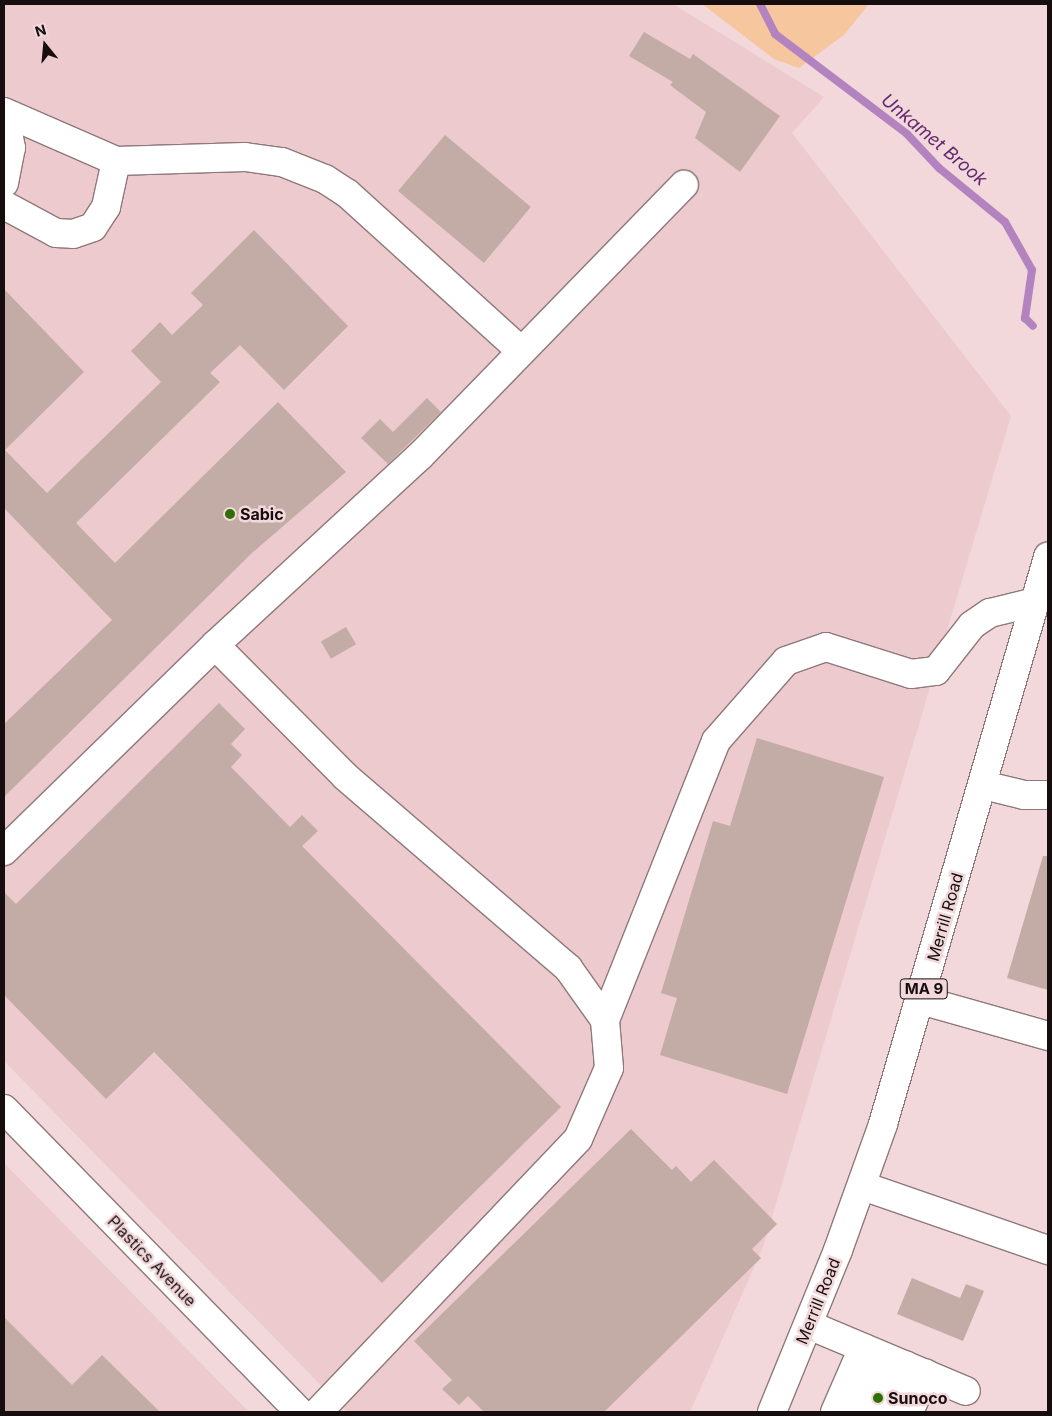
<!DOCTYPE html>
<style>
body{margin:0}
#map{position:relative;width:1052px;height:1416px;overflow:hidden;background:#f2d8da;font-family:Inter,sans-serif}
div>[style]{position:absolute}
.built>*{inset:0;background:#eccace}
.green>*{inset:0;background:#f6c69f}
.stream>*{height:8px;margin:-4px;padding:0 4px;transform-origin:4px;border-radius:4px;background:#b383c0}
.building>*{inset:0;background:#c3aca5;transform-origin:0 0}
.roads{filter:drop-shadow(1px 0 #8f787a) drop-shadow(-1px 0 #8f787a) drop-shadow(0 1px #8f787a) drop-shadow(0 -1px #8f787a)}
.minor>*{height:28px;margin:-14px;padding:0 14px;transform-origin:14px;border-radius:14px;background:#fff}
.highway>*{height:28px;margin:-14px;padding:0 14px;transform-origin:14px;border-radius:14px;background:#fff}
.dots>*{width:14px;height:14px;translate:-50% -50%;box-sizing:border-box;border:2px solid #f2d8da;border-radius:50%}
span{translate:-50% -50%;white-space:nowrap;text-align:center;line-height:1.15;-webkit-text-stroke:5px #f2d8da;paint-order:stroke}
.shield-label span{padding:1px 4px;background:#f2d8da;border:1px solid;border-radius:4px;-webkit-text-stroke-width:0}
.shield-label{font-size:15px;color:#150d0e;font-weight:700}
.poi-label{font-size:16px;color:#150d0e;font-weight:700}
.left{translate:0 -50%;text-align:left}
.street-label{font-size:16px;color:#150d0e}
.water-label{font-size:18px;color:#622871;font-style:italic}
.frame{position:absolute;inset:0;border:5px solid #150d0e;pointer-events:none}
.north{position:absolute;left:20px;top:20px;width:50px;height:50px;-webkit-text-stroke:4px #f2d8da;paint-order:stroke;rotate:343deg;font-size:14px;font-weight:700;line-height:20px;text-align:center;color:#150d0e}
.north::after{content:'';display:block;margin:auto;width:18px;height:22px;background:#150d0e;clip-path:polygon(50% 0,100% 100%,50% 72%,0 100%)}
</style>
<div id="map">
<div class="built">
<div style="clip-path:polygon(4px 4px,673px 4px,824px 97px,792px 133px,1011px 416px,763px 1247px,690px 1412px,347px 1412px,4px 1061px)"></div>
<div style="clip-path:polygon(4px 1163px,249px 1412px,4px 1412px)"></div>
</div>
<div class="green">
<div style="clip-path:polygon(702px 4px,869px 4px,844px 35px,799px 68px,774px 59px)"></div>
</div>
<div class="stream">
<div style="left:760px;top:4px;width:34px;rotate:63deg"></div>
<div style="left:775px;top:34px;width:166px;rotate:37.1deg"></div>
<div style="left:907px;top:134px;width:47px;rotate:46.7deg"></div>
<div style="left:939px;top:168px;width:85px;rotate:39.3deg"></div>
<div style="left:1005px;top:222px;width:55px;rotate:60.6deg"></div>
<div style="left:1032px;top:270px;width:49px;rotate:98.3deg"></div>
<div style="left:1025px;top:318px;width:11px;rotate:45deg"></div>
</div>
<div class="building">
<div style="clip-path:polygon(644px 32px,690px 59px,693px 54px,780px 116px,740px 172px,695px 138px,706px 112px,670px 85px,673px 82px,629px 56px)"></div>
<div style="left:445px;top:135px;width:112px;height:73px;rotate:40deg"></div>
<div style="clip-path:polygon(254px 230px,348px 326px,284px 390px,240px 345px,210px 373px,220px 382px,76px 523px,115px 563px,278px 402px,346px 472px,253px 552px,4px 797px,4px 724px,112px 620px,4px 508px,4px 289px,84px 372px,5px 450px,47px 493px,161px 382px,131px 351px,160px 322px,172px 335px,203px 305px,191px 293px)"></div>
<div style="clip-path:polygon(427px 398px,441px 412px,388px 464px,361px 438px,380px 419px,393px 432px)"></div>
<div style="left:346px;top:627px;width:20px;height:29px;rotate:60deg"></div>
<div style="clip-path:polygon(219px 703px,245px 729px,231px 744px,242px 755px,231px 767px,290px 827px,302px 815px,318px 831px,302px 846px,561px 1107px,382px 1283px,154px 1052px,106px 1099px,4px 995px,4px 892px,16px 904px)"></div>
<div style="clip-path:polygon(757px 738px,884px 777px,787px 1094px,660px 1055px,677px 998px,661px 993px,713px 821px,730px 826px)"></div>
<div style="clip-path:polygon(1043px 856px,1048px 856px,1048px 990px,1007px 978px)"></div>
<div style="clip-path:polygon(631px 1129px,672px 1170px,676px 1166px,691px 1182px,714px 1160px,777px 1224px,752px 1249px,761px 1258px,604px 1412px,484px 1412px,468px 1396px,459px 1405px,442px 1389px,452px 1380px,414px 1341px)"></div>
<div style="clip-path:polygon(912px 1278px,960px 1298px,966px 1284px,984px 1291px,963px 1341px,897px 1314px)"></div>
<div style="clip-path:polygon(4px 1317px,72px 1385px,102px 1355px,160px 1412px,4px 1412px)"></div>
</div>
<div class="roads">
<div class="minor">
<div style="left:4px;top:112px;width:122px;rotate:23.6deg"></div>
<div style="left:4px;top:183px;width:36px;rotate:-79deg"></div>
<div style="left:11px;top:148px;width:36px;rotate:-101deg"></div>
<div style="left:4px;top:205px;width:59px;rotate:28.3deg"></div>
<div style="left:56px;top:233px;width:17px;rotate:3deg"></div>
<div style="left:73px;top:234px;width:21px;rotate:-19deg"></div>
<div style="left:93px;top:227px;width:24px;rotate:-57deg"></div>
<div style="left:106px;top:207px;width:47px;rotate:-77.7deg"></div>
<div style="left:116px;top:161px;width:129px;rotate:-1.8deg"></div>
<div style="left:245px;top:157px;width:37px;rotate:8deg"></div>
<div style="left:282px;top:162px;width:46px;rotate:21.6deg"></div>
<div style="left:325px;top:179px;width:27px;rotate:33deg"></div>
<div style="left:348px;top:194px;width:234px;rotate:42.2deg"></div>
<div style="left:983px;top:785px;width:42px;rotate:13.7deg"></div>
<div style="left:1024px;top:795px;width:24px"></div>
<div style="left:4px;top:851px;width:295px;rotate:-44.3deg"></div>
<div style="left:921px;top:1000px;width:132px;rotate:15.8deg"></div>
<div style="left:605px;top:1020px;width:300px;rotate:-68.3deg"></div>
<div style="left:716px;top:741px;width:106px;rotate:-48.8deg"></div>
<div style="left:786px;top:661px;width:42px;rotate:-19.3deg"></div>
<div style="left:826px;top:647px;width:89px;rotate:17.6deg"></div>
<div style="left:911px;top:674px;width:25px;rotate:-7deg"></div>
<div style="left:936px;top:671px;width:58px;rotate:-52deg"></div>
<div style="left:972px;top:625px;width:22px;rotate:-34deg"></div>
<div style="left:990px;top:613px;width:46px;rotate:-13.7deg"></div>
<div style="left:4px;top:1109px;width:424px;rotate:45.7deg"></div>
<div style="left:863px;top:1186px;width:196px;rotate:19.1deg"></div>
<div style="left:809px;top:1325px;width:170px;rotate:22.8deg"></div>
<div style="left:318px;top:1412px;width:377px;rotate:-46.4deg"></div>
<div style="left:578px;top:1139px;width:77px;rotate:-66.4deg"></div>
<div style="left:609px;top:1068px;width:48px;rotate:-94.8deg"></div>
<div style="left:605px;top:1020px;width:64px;rotate:-125.4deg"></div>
<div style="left:568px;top:968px;width:293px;rotate:-139.3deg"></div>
<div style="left:346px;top:777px;width:186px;rotate:-134.8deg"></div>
<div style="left:215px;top:645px;width:280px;rotate:-42.7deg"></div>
<div style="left:421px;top:455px;width:377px;rotate:-45.8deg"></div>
<div style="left:835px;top:1412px;width:70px;rotate:-66.4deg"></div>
<div style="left:860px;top:1412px;width:60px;rotate:-65.6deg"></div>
<div style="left:885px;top:1412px;width:51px;rotate:-65.5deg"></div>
<div style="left:909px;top:1412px;width:42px;rotate:-65.9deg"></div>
</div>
<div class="highway">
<div style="left:772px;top:1412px;width:175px;rotate:-67.8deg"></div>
<div style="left:838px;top:1250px;width:134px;rotate:-70.3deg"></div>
<div style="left:883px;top:1124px;width:591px;rotate:-73.77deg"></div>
</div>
</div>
<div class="dots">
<div style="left:230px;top:514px;background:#2f6f06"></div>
<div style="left:878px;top:1398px;background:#2f6f06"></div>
</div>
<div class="shield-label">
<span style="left:924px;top:989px">MA 9</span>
</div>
<div class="poi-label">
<span class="left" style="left:240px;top:514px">Sabic</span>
<span class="left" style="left:888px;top:1398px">Sunoco</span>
</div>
<div class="street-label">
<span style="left:945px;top:917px;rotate:-74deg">Merrill Road</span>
<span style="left:152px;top:1261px;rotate:46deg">Plastics Avenue</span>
<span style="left:818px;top:1301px;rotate:-68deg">Merrill Road</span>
</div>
<div class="water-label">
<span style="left:934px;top:140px;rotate:40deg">Unkamet Brook</span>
</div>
<div class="frame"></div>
<div class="north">N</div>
</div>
